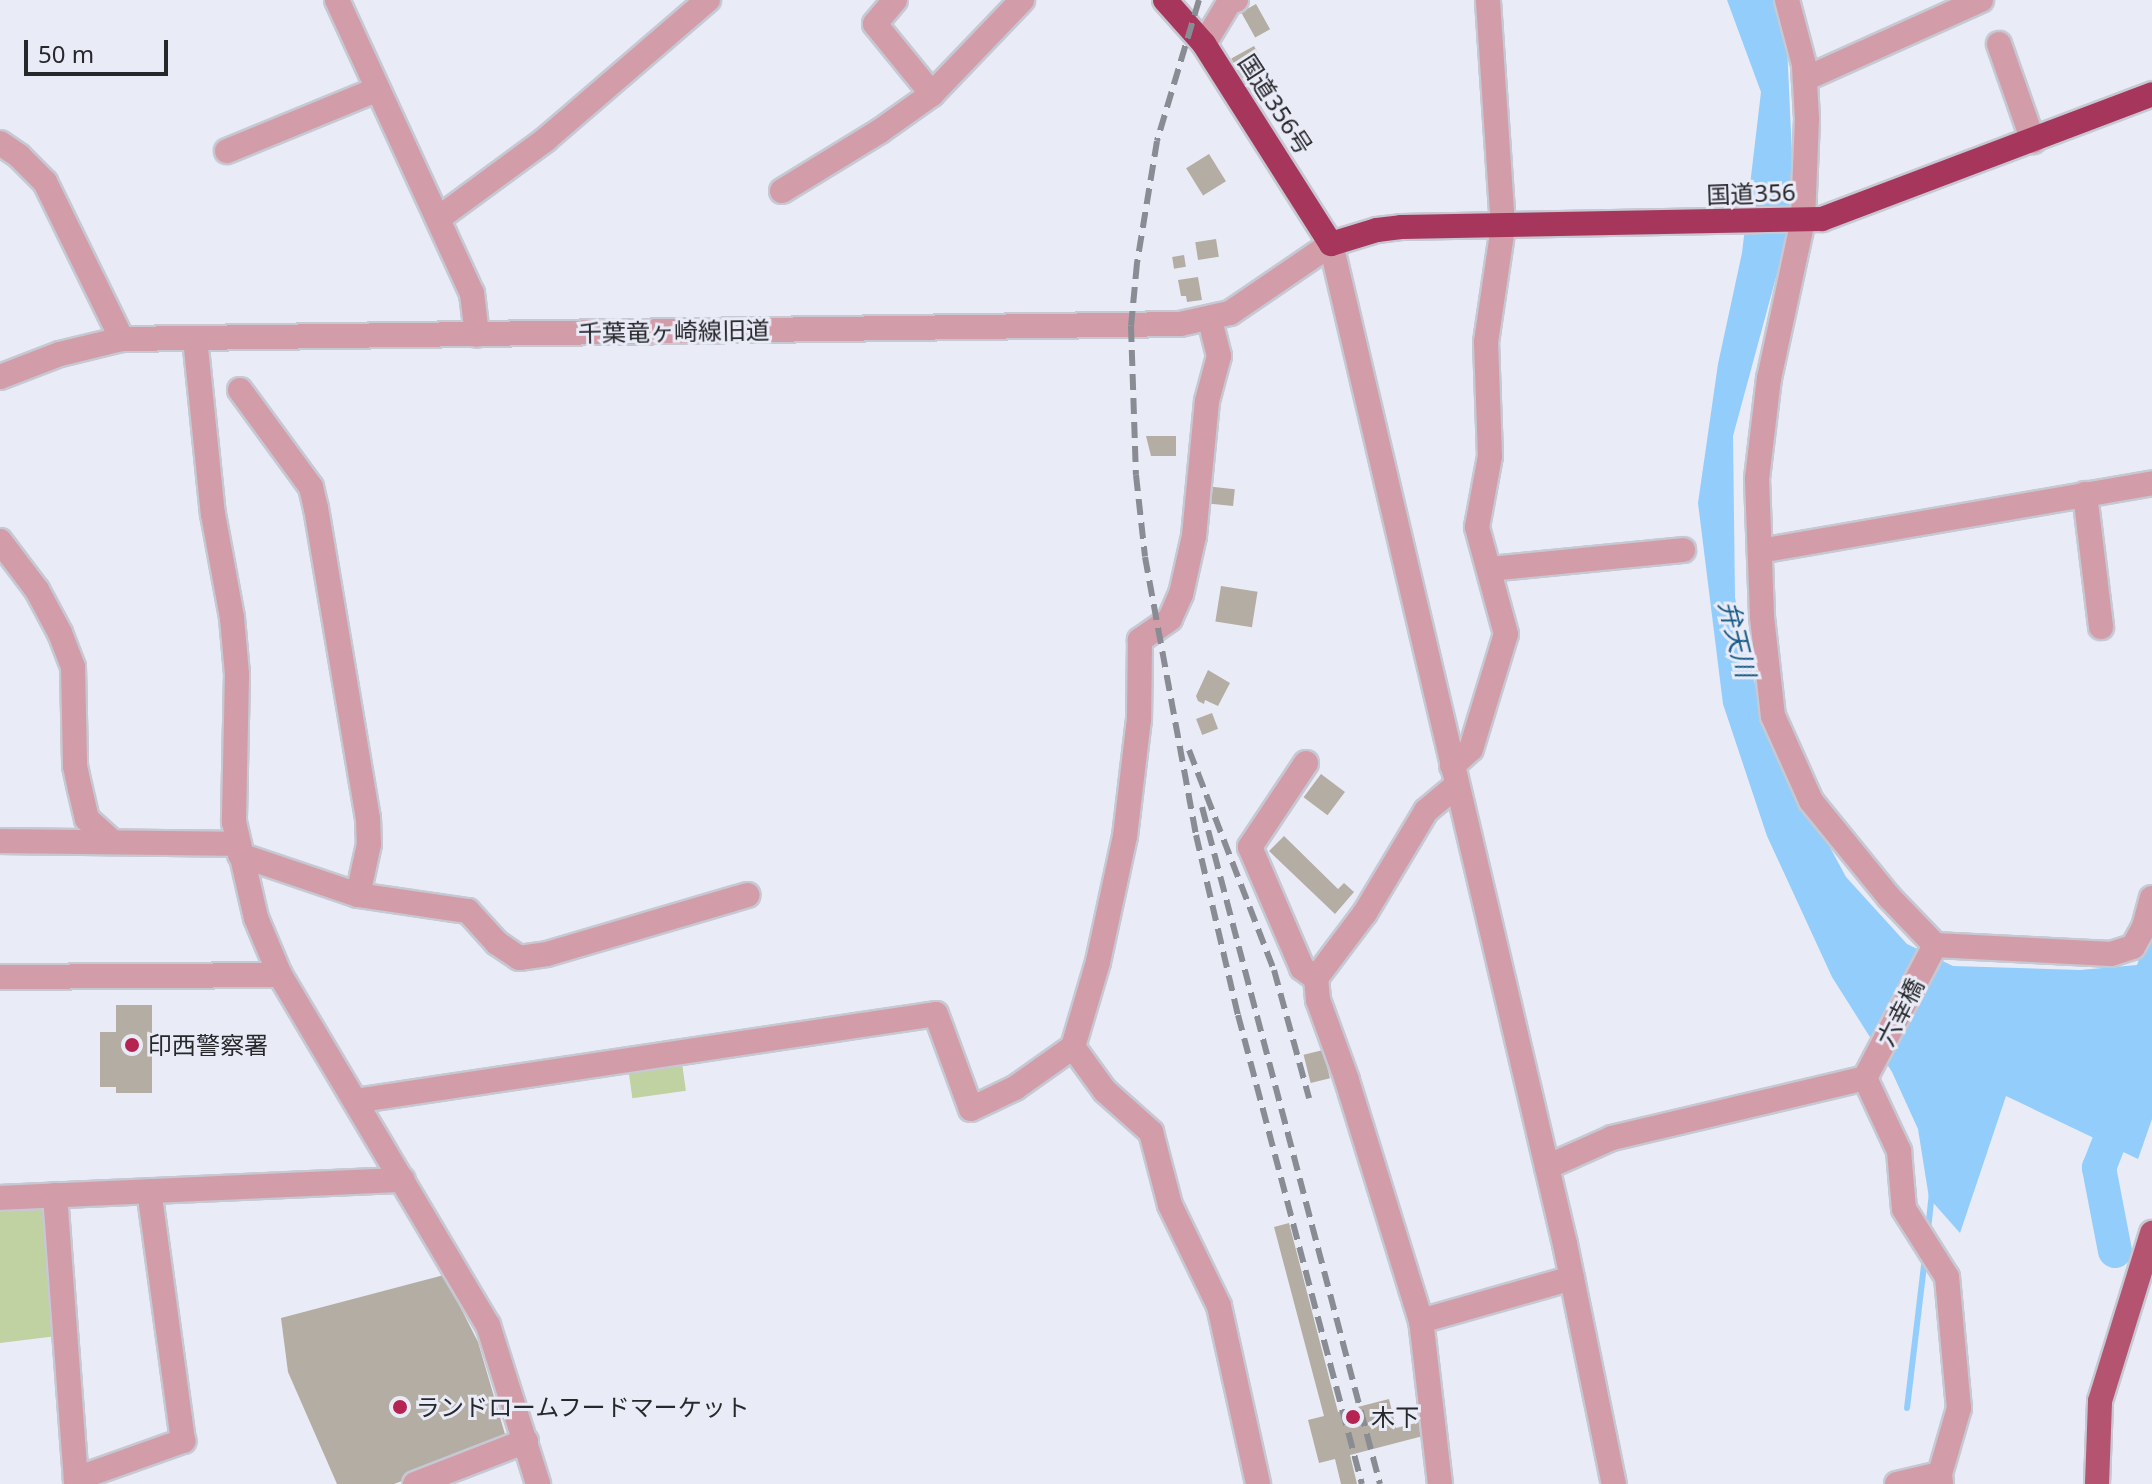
<!DOCTYPE html>
<meta charset="utf-8">
<style>
body{margin:0}
#map{position:relative;width:2152px;height:1484px;overflow:hidden;background:#e9ebf7;font-family:"Noto Sans","Noto Sans JP",sans-serif}
div>[style]{position:absolute}
.green>*{inset:0;background:#c0d1a2;transform-origin:0 0}
.water>*{inset:0;background:#92cdfc}
.stream>*{height:6px;margin:-3px;padding:0 3px;transform-origin:3px;border-radius:3px;background:#92cdfc}
.river>*{height:34px;margin:-17px;padding:0 17px;transform-origin:17px;border-radius:17px;background:#92cdfc}
.building>*{inset:0;background:#b4ada3;transform-origin:0 0}
.roads{filter:drop-shadow(2px 0 #c6c8d2) drop-shadow(-2px 0 #c6c8d2) drop-shadow(0 2px #c6c8d2) drop-shadow(0 -2px #c6c8d2)}
.minor>*{height:24px;margin:-12px;padding:0 12px;transform-origin:12px;border-radius:12px;background:#d29ca8}
.major>*{height:24px;margin:-12px;padding:0 12px;transform-origin:12px;border-radius:12px;background:#b45470}
.highway>*{height:24px;margin:-12px;padding:0 12px;transform-origin:12px;border-radius:12px;background:#a6365b}
.rail>*{height:6px;margin-top:-3px;transform-origin:0;background:repeating-linear-gradient(90deg,#8a8c94 0 16px,transparent 0 24px)}
.dots>*{width:22px;height:22px;translate:-50% -50%;box-sizing:border-box;border:4px solid #e9ebf7;border-radius:50%}
span{translate:-50% -50%;white-space:nowrap;text-align:center;line-height:1.15;-webkit-text-stroke:6px #e9ebf7;paint-order:stroke}
.street-label{font-size:24px;color:#27282c}
.poi-label{font-size:24px;color:#27282c}
.left{translate:0 -50%;text-align:left}
.water-label{font-size:26px;color:#195b87;font-style:italic}
.scale{position:absolute;left:24px;top:40px;width:144px;height:36px;box-sizing:border-box;border:4px solid #27282c;border-top:0;padding-left:10px;font-size:24px;line-height:28px;white-space:nowrap;color:#27282c;-webkit-text-stroke:6px #e9ebf7;paint-order:stroke}
</style>
<div id="map">
<div class="green">
<div style="left:681px;top:1056px;width:35px;height:54px;rotate:82deg"></div>
<div style="clip-path:polygon(48px 1201px,57px 1336px,0 1343px,0 1202px)"></div>
</div>
<div class="water">
<div style="clip-path:polygon(1727px 0,1773px 0,1787px 46px,1792px 154px,1788px 233px,1733px 436px,1735px 598px,1765px 727px,1846px 877px,1907px 944px,1953px 966px,2080px 970px,2137px 965px,2152px 925px,2152px 1119px,2138px 1159px,2006px 1096px,1960px 1233px,1929px 1198px,1918px 1129px,1892px 1072px,1832px 977px,1767px 836px,1723px 704px,1698px 503px,1718px 364px,1742px 253px,1761px 92px)"></div>
</div>
<div class="stream">
<div style="left:1928px;top:1230px;width:37px;rotate:-84deg"></div>
<div style="left:1907px;top:1408px;width:152px;rotate:-83.2deg"></div>
</div>
<div class="river">
<div style="left:2115px;top:1251px;width:85px;rotate:-100.9deg"></div>
<div style="left:2099px;top:1168px;width:146px;rotate:-68.7deg"></div>
</div>
<div class="building">
<div style="left:1256px;top:4px;width:29px;height:17px;rotate:61deg"></div>
<div style="left:1254px;top:46px;width:23px;height:26px;rotate:61deg"></div>
<div style="left:1209px;top:154px;width:32px;height:27px;rotate:58deg"></div>
<div style="left:1216px;top:239px;width:18px;height:21px;rotate:81deg"></div>
<div style="left:1184px;top:255px;width:12px;height:12px;rotate:81deg"></div>
<div style="clip-path:polygon(1198px 277px,1202px 300px,1187px 302px,1186px 296px,1181px 296px,1178px 280px)"></div>
<div style="clip-path:polygon(1146px 436px,1176px 436px,1176px 456px,1151px 456px)"></div>
<div style="left:1205px;top:486px;width:30px;height:17px;rotate:6deg"></div>
<div style="left:1221px;top:586px;width:37px;height:36px;rotate:9deg"></div>
<div style="clip-path:polygon(1208px 670px,1230px 683px,1218px 706px,1205px 700px,1204px 704px,1198px 701px,1196px 696px)"></div>
<div style="left:1212px;top:713px;width:17px;height:17px;rotate:69deg"></div>
<div style="left:1321px;top:774px;width:30px;height:29px;rotate:37deg"></div>
<div style="clip-path:polygon(1284px 836px,1338px 889px,1344px 883px,1354px 892px,1335px 914px,1269px 851px)"></div>
<div style="clip-path:polygon(116px 1005px,152px 1005px,152px 1093px,116px 1093px,116px 1087px,100px 1087px,100px 1032px,116px 1032px)"></div>
<div style="left:1323px;top:1050px;width:29px;height:20px;rotate:76deg"></div>
<div style="clip-path:polygon(1289px 1223px,1338px 1412px,1389px 1399px,1396px 1428px,1420px 1422px,1423px 1436px,1350px 1455px,1357px 1484px,1341px 1484px,1335px 1459px,1319px 1463px,1308px 1420px,1324px 1416px,1274px 1227px)"></div>
<div style="clip-path:polygon(444px 1275px,478px 1342px,507px 1441px,394px 1484px,337px 1484px,288px 1372px,281px 1318px)"></div>
</div>
<div class="roads">
<div class="minor">
<div style="left:337px;top:0;width:323px;rotate:65.3deg"></div>
<div style="left:472px;top:293px;width:42px;rotate:83.2deg"></div>
<div style="left:895px;top:0;width:31px;rotate:130deg"></div>
<div style="left:875px;top:24px;width:90px;rotate:50.8deg"></div>
<div style="left:1787px;top:0;width:67px;rotate:75.3deg"></div>
<div style="left:1804px;top:65px;width:54px;rotate:86.8deg"></div>
<div style="left:1807px;top:119px;width:101px;rotate:92.3deg"></div>
<div style="left:1803px;top:220px;width:162px;rotate:102.1deg"></div>
<div style="left:1769px;top:378px;width:102px;rotate:96.8deg"></div>
<div style="left:1757px;top:479px;width:138px;rotate:87.9deg"></div>
<div style="left:1762px;top:617px;width:100px;rotate:83.7deg"></div>
<div style="left:1773px;top:716px;width:93px;rotate:65.9deg"></div>
<div style="left:1811px;top:801px;width:124px;rotate:50.9deg"></div>
<div style="left:1889px;top:897px;width:66px;rotate:46.2deg"></div>
<div style="left:1935px;top:945px;width:176px;rotate:2.9deg"></div>
<div style="left:2111px;top:954px;width:23px;rotate:-18deg"></div>
<div style="left:2133px;top:947px;width:23px;rotate:-61deg"></div>
<div style="left:2144px;top:927px;width:30px;rotate:-75deg"></div>
<div style="left:1204px;top:44px;width:50px;rotate:-58.8deg"></div>
<div style="left:1230px;top:1px;width:6px;rotate:-9deg"></div>
<div style="left:1999px;top:44px;width:103px;rotate:70.7deg"></div>
<div style="left:1805px;top:79px;width:193px;rotate:-24.2deg"></div>
<div style="left:0;top:143px;width:23px;rotate:34deg"></div>
<div style="left:19px;top:156px;width:37px;rotate:45deg"></div>
<div style="left:45px;top:182px;width:175px;rotate:63.9deg"></div>
<div style="left:227px;top:151px;width:161px;rotate:-22.3deg"></div>
<div style="left:782px;top:191px;width:115px;rotate:-31.5deg"></div>
<div style="left:880px;top:131px;width:64px;rotate:-35.4deg"></div>
<div style="left:932px;top:94px;width:130px;rotate:-46.2deg"></div>
<div style="left:439px;top:218px;width:132px;rotate:-36.3deg"></div>
<div style="left:545px;top:140px;width:215px;rotate:-40.7deg"></div>
<div style="left:1210px;top:320px;width:37px;rotate:76deg"></div>
<div style="left:1219px;top:356px;width:47px;rotate:104.9deg"></div>
<div style="left:1207px;top:401px;width:136px;rotate:95.5deg"></div>
<div style="left:1194px;top:536px;width:59px;rotate:102.6deg"></div>
<div style="left:1181px;top:594px;width:27px;rotate:114deg"></div>
<div style="left:1170px;top:619px;width:37px;rotate:145deg"></div>
<div style="left:1140px;top:640px;width:79px;rotate:90.7deg"></div>
<div style="left:1139px;top:719px;width:118px;rotate:96.8deg"></div>
<div style="left:1125px;top:836px;width:129px;rotate:102.1deg"></div>
<div style="left:1098px;top:962px;width:89px;rotate:106.4deg"></div>
<div style="left:1073px;top:1047px;width:54px;rotate:54deg"></div>
<div style="left:1105px;top:1091px;width:62px;rotate:41.7deg"></div>
<div style="left:1151px;top:1132px;width:75px;rotate:75.4deg"></div>
<div style="left:1170px;top:1205px;width:112px;rotate:64.1deg"></div>
<div style="left:1219px;top:1306px;width:182px;rotate:77.6deg"></div>
<div style="left:195px;top:338px;width:177px;rotate:84.2deg"></div>
<div style="left:213px;top:514px;width:106px;rotate:79.6deg"></div>
<div style="left:232px;top:618px;width:56px;rotate:84.9deg"></div>
<div style="left:237px;top:674px;width:148px;rotate:91.2deg"></div>
<div style="left:234px;top:822px;width:98px;rotate:77.1deg"></div>
<div style="left:256px;top:918px;width:62px;rotate:67.2deg"></div>
<div style="left:280px;top:975px;width:407px;rotate:59.3deg"></div>
<div style="left:488px;top:1325px;width:167px;rotate:72.5deg"></div>
<div style="left:0;top:377px;width:64px;rotate:-21deg"></div>
<div style="left:60px;top:354px;width:64px;rotate:-13.6deg"></div>
<div style="left:122px;top:339px;width:1058px;rotate:-0.81deg"></div>
<div style="left:1180px;top:324px;width:51px;rotate:-12.4deg"></div>
<div style="left:1230px;top:313px;width:122px;rotate:-34.3deg"></div>
<div style="left:1331px;top:244px;width:1027px;rotate:76.83deg"></div>
<div style="left:1565px;top:1244px;width:245px;rotate:78.5deg"></div>
<div style="left:240px;top:390px;width:120px;rotate:53.8deg"></div>
<div style="left:311px;top:487px;width:22px;rotate:77deg"></div>
<div style="left:316px;top:508px;width:314px;rotate:80.5deg"></div>
<div style="left:368px;top:818px;width:26px;rotate:88deg"></div>
<div style="left:369px;top:844px;width:52px;rotate:102.2deg"></div>
<div style="left:2085px;top:494px;width:134px;rotate:83.1deg"></div>
<div style="left:0;top:541px;width:61px;rotate:52.9deg"></div>
<div style="left:37px;top:590px;width:49px;rotate:61.9deg"></div>
<div style="left:60px;top:633px;width:36px;rotate:69deg"></div>
<div style="left:73px;top:667px;width:99px;rotate:88.8deg"></div>
<div style="left:75px;top:766px;width:24px;rotate:78deg"></div>
<div style="left:80px;top:789px;width:31px;rotate:77deg"></div>
<div style="left:87px;top:819px;width:31px;rotate:42deg"></div>
<div style="left:1760px;top:551px;width:398px;rotate:-9.8deg"></div>
<div style="left:1490px;top:569px;width:194px;rotate:-5.6deg"></div>
<div style="left:1306px;top:763px;width:101px;rotate:123.7deg"></div>
<div style="left:1250px;top:847px;width:132px;rotate:66.7deg"></div>
<div style="left:1302px;top:968px;width:17px;rotate:36deg"></div>
<div style="left:1452px;top:766px;width:25px;rotate:-42deg"></div>
<div style="left:1471px;top:749px;width:120px;rotate:-73.1deg"></div>
<div style="left:1506px;top:634px;width:111px;rotate:-105.2deg"></div>
<div style="left:1477px;top:527px;width:72px;rotate:-79.6deg"></div>
<div style="left:1490px;top:456px;width:114px;rotate:-92deg"></div>
<div style="left:1486px;top:342px;width:116px;rotate:-81.6deg"></div>
<div style="left:1503px;top:227px;width:227px;rotate:-93.8deg"></div>
<div style="left:0;top:841px;width:238px;rotate:0.7deg"></div>
<div style="left:240px;top:855px;width:125px;rotate:18.7deg"></div>
<div style="left:358px;top:895px;width:111px;rotate:8.3deg"></div>
<div style="left:468px;top:911px;width:43px;rotate:47.8deg"></div>
<div style="left:497px;top:943px;width:27px;rotate:34deg"></div>
<div style="left:519px;top:958px;width:28px;rotate:-8deg"></div>
<div style="left:547px;top:954px;width:209px;rotate:-16.4deg"></div>
<div style="left:0;top:977px;width:280px;rotate:-0.4deg"></div>
<div style="left:1865px;top:1078px;width:81px;rotate:65deg"></div>
<div style="left:1899px;top:1151px;width:58px;rotate:85.1deg"></div>
<div style="left:1904px;top:1209px;width:80px;rotate:57.7deg"></div>
<div style="left:1947px;top:1277px;width:132px;rotate:84.8deg"></div>
<div style="left:1959px;top:1408px;width:69px;rotate:106.1deg"></div>
<div style="left:1940px;top:1474px;width:10px;rotate:84deg"></div>
<div style="left:1865px;top:1078px;width:150px;rotate:-62.2deg"></div>
<div style="left:355px;top:1101px;width:587px;rotate:-8.52deg"></div>
<div style="left:936px;top:1014px;width:101px;rotate:69.8deg"></div>
<div style="left:971px;top:1109px;width:49px;rotate:-25.5deg"></div>
<div style="left:1015px;top:1088px;width:71px;rotate:-35.3deg"></div>
<div style="left:1547px;top:1167px;width:71px;rotate:-24deg"></div>
<div style="left:1612px;top:1138px;width:260px;rotate:-13.3deg"></div>
<div style="left:55px;top:1195px;width:290px;rotate:85.8deg"></div>
<div style="left:0;top:1198px;width:403px;rotate:-2.6deg"></div>
<div style="left:1421px;top:1321px;width:157px;rotate:-15.9deg"></div>
<div style="left:76px;top:1479px;width:114px;rotate:-19.6deg"></div>
<div style="left:183px;top:1441px;width:252px;rotate:-97.7deg"></div>
<div style="left:415px;top:1484px;width:119px;rotate:-21.2deg"></div>
<div style="left:1440px;top:1484px;width:164px;rotate:-96.6deg"></div>
<div style="left:1421px;top:1321px;width:252px;rotate:-107.1deg"></div>
<div style="left:1347px;top:1080px;width:85px;rotate:-109.9deg"></div>
<div style="left:1318px;top:1000px;width:22px;rotate:-95deg"></div>
<div style="left:1316px;top:978px;width:81px;rotate:-53deg"></div>
<div style="left:1365px;top:913px;width:119px;rotate:-59.1deg"></div>
<div style="left:1426px;top:811px;width:39px;rotate:-40deg"></div>
<div style="left:1897px;top:1484px;width:44px;rotate:-13.1deg"></div>
</div>
<div class="major">
<div style="left:2097px;top:1484px;width:83px;rotate:-87.9deg"></div>
<div style="left:2100px;top:1401px;width:176px;rotate:-72.8deg"></div>
</div>
<div class="highway">
<div style="left:1165px;top:0;width:59px;rotate:48.4deg"></div>
<div style="left:1204px;top:44px;width:237px;rotate:57.6deg"></div>
<div style="left:1331px;top:244px;width:48px;rotate:-16.9deg"></div>
<div style="left:1377px;top:230px;width:24px;rotate:-7deg"></div>
<div style="left:1401px;top:227px;width:421px;rotate:-1.1deg"></div>
<div style="left:1822px;top:219px;width:353px;rotate:-20.7deg"></div>
</div>
</div>
<div class="rail">
<div style="left:1199px;top:0;width:147px;rotate:106.6deg"></div>
<div style="left:1157px;top:141px;width:124px;rotate:99.3deg"></div>
<div style="left:1137px;top:263px;width:63px;rotate:95.4deg"></div>
<div style="left:1131px;top:326px;width:149px;rotate:88.1deg"></div>
<div style="left:1136px;top:475px;width:82px;rotate:83.7deg"></div>
<div style="left:1145px;top:557px;width:283px;rotate:79.6deg"></div>
<div style="left:1196px;top:835px;width:185px;rotate:76.9deg"></div>
<div style="left:1238px;top:1015px;width:485px;rotate:75.2deg"></div>
<div style="left:1189px;top:750px;width:236px;rotate:68.9deg"></div>
<div style="left:1274px;top:970px;width:133px;rotate:74.7deg"></div>
<div style="left:1202px;top:807px;width:700px;rotate:75.27deg"></div>
</div>
<div class="dots">
<div style="left:132px;top:1045px;background:#b52451"></div>
<div style="left:400px;top:1407px;background:#b52451"></div>
<div style="left:1353px;top:1417px;background:#b52451"></div>
</div>
<div class="street-label">
<span style="left:1276px;top:104px;rotate:57deg">国道356号</span>
<span style="left:1751px;top:193px;rotate:-2deg">国道356</span>
<span style="left:674px;top:331px;rotate:-1deg">千葉竜ヶ崎線旧道</span>
<span style="left:1900px;top:1012px;rotate:-63deg">六幸橋</span>
</div>
<div class="poi-label">
<span class="left" style="left:148px;top:1045px">印西警察署</span>
<span class="left" style="left:416px;top:1407px">ランドロームフードマーケット</span>
<span class="left" style="left:1371px;top:1417px">木下</span>
</div>
<div class="water-label">
<span style="left:1737px;top:639px;rotate:76deg">弁天川</span>
</div>
<div class="scale">50 m</div>
</div>
